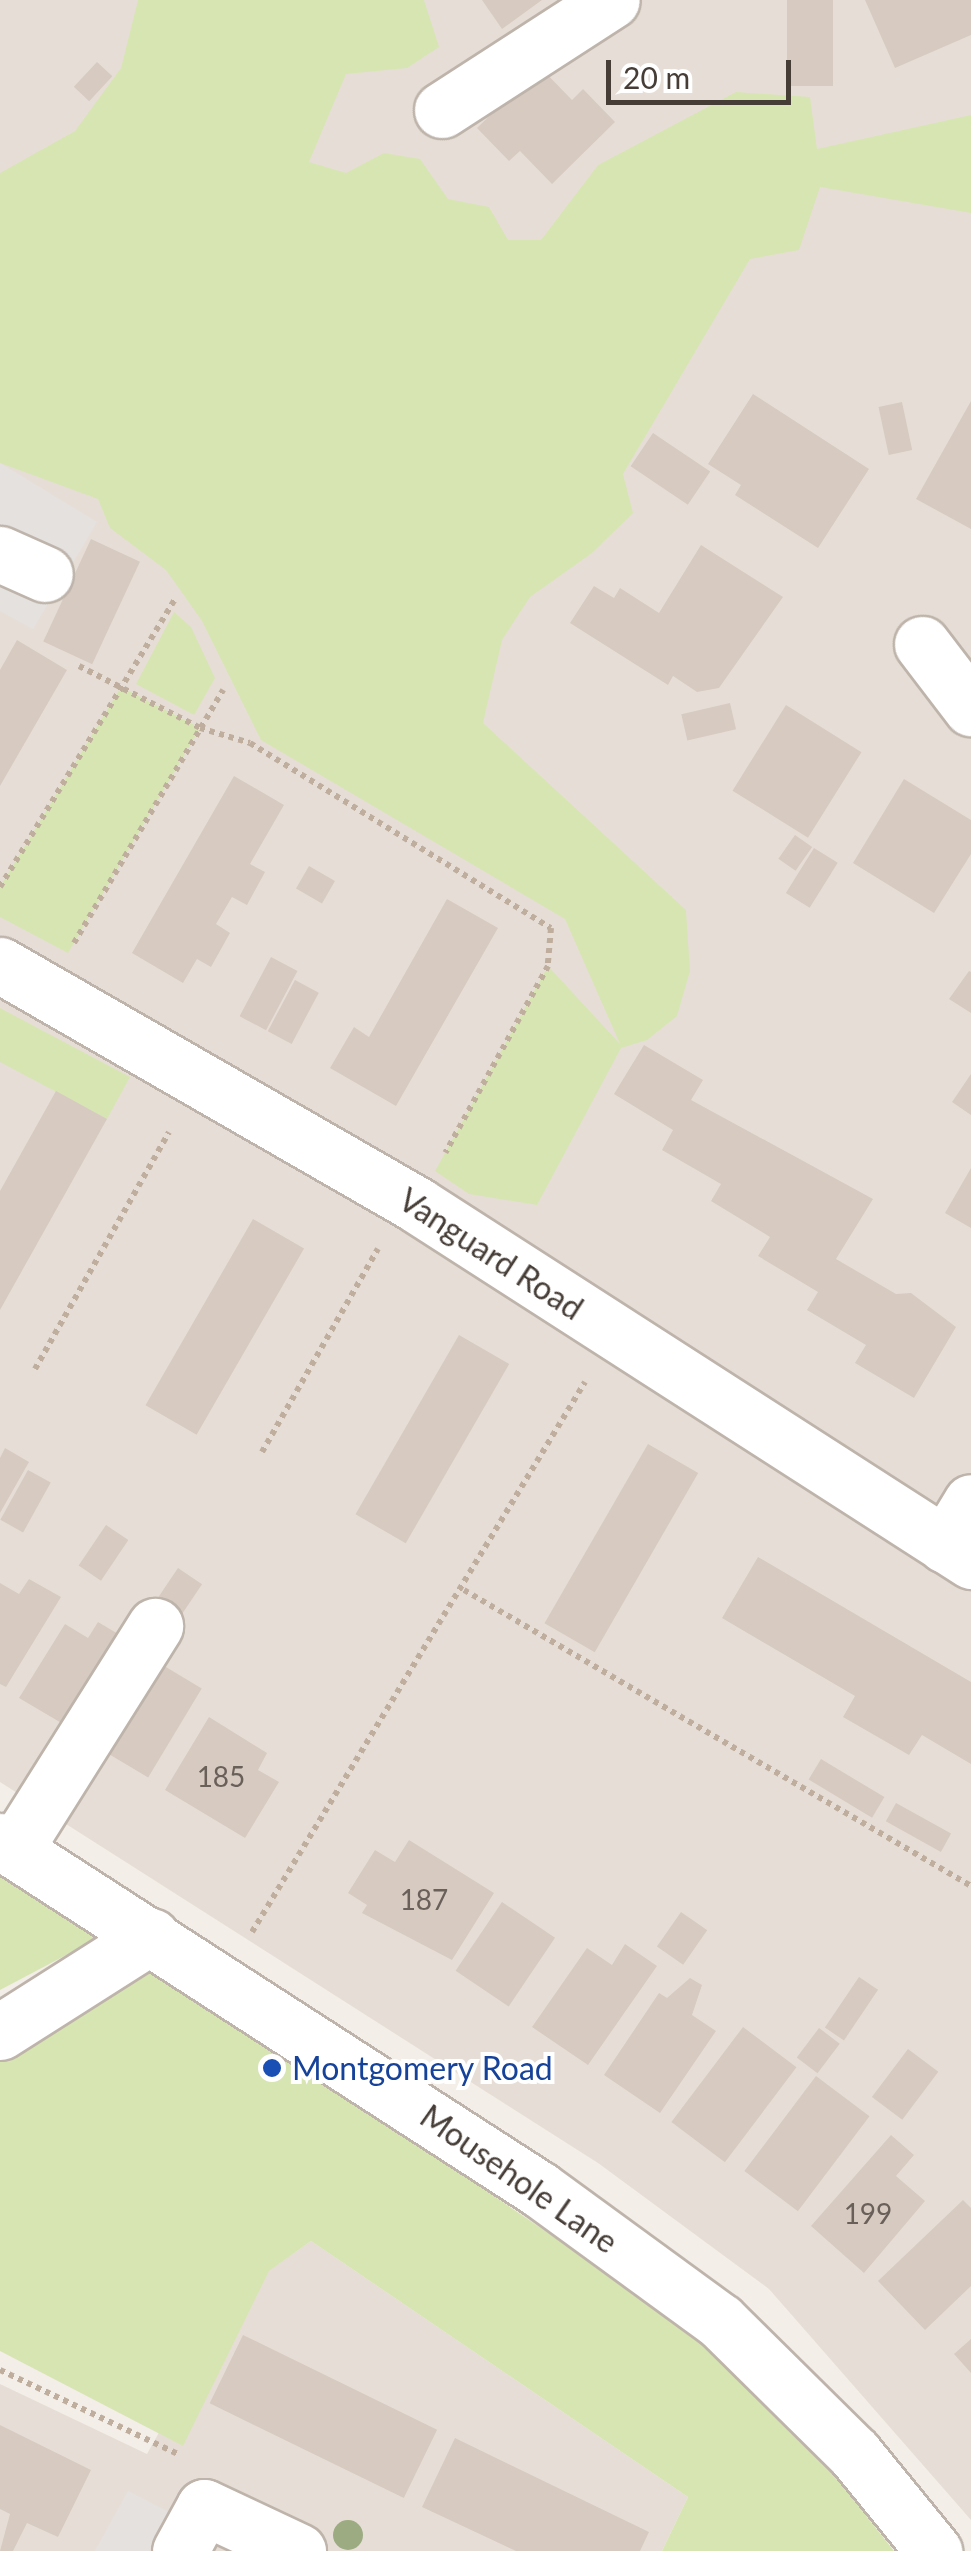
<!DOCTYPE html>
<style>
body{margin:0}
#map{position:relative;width:971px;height:2551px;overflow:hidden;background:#f3eee8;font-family:Lato,sans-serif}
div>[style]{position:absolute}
.residential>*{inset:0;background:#e6ded6}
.green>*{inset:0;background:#d7e5b3}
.parking>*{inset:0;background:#e4e1df}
.building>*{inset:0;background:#d7cac1;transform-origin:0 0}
.path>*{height:6px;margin-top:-3px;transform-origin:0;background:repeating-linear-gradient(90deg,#bfad9d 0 5px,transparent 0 10px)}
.roads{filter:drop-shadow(2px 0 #beb4ab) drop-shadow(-2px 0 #beb4ab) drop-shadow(0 2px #beb4ab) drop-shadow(0 -2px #beb4ab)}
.minor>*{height:55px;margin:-27.5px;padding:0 27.5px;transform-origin:27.5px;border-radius:27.5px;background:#fff}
.trees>*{width:30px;height:30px;margin:-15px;border-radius:50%;background:#9cab81}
.dots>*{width:28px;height:28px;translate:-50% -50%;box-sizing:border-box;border:5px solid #fff;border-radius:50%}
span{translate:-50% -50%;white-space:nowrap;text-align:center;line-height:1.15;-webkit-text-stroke:8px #fff;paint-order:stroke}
.number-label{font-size:28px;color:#6a605a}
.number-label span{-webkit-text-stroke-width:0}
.street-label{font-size:32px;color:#463d37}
.transit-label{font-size:32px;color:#164399}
.left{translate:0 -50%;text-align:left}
.scale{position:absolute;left:606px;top:60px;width:185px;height:45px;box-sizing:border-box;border:5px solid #463d37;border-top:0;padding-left:12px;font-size:30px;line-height:35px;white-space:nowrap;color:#463d37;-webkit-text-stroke:8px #fff;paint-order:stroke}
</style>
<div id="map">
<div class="residential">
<div style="clip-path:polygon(0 0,971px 0,971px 2520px,769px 2289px,598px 2163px,0 1782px)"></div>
<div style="clip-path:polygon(311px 2241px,688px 2497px,662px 2551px,0 2551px,0 2384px,147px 2454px,237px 2293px)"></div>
</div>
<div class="green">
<div style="clip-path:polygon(138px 0,424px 0,439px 47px,407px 68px,346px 74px,309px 162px,346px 173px,384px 153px,420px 159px,448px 199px,489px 207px,508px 240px,541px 240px,598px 165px,736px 92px,810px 97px,817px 149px,971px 115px,971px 213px,820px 187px,799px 250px,750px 259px,623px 474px,633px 513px,592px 553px,530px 597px,502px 640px,483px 723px,686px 910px,690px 971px,677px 1016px,647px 1040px,621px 1048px,537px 1205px,469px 1194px,435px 1171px,548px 966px,620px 1044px,565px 919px,261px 740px,202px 621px,166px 570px,110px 528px,98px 499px,0 463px,0 173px,75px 131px,121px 68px)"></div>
<div style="clip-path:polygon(174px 612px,191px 627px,215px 678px,194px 715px,136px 684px)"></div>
<div style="clip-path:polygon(121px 687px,200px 728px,68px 953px,0 917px,0 887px)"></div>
<div style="clip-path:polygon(0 1008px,130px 1077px,107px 1119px,0 1062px)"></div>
<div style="clip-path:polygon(0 1876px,106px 1934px,0 1990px)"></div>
<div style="clip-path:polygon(151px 1963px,701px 2337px,834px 2475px,894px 2551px,662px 2551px,688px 2497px,311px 2241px,269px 2271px,183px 2446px,0 2351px,0 2055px)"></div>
</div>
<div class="parking">
<div style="clip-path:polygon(0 463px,97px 522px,33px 629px,0 611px)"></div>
<div style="clip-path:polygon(128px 2491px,171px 2513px,149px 2551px,95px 2551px)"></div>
</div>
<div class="building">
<div style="clip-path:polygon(482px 0,542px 0,502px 29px)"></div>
<div style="left:787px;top:0;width:46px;height:86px"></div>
<div style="clip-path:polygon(865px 0,971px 0,971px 35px,895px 68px)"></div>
<div style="left:97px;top:62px;width:21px;height:34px;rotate:43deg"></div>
<div style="clip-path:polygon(540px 67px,572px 100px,583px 89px,615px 122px,552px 184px,520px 151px,509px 161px,477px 128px)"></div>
<div style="clip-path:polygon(753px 394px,869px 469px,818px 548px,735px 495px,741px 485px,708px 464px)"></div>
<div style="clip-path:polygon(971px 401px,971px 529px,916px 499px)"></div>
<div style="left:902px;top:402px;width:49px;height:24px;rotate:78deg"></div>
<div style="left:653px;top:433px;width:69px;height:40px;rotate:34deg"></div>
<div style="left:91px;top:539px;width:54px;height:113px;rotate:25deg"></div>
<div style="clip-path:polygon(701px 545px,783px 597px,719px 688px,697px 692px,673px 676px,668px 685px,570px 623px,594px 586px,614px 598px,620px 588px,659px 613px)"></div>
<div style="clip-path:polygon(17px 640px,67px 670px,0 786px,0 670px)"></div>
<div style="left:730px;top:703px;width:27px;height:50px;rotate:77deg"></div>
<div style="left:786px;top:705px;width:89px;height:101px;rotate:32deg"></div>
<div style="clip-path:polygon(234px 776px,284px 805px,250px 864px,265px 872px,247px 905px,232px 897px,216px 924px,230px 933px,211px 967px,197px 959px,183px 983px,132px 953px)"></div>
<div style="clip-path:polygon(904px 779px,971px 820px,971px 854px,934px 913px,853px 863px)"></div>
<div style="left:795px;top:835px;width:21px;height:29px;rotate:35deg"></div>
<div style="left:814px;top:848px;width:28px;height:53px;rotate:32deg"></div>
<div style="left:309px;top:866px;width:30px;height:26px;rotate:30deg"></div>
<div style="clip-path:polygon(447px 899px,498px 928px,396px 1106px,330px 1068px,354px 1027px,369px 1037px)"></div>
<div style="left:271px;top:957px;width:30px;height:67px;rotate:28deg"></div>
<div style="clip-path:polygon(969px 971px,971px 972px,971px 1013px,949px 999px)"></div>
<div style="left:295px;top:980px;width:27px;height:58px;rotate:28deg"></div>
<div style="clip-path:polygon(644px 1045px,703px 1080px,691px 1100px,873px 1199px,836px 1259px,896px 1294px,911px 1293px,956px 1327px,914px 1398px,855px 1363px,866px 1345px,807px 1310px,818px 1292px,758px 1256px,770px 1237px,711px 1201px,721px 1184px,662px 1150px,673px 1130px,614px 1094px)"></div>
<div style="clip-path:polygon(971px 1074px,971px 1115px,952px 1102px)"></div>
<div style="clip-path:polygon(56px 1091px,107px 1119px,0 1310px,0 1191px)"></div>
<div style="clip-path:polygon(971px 1168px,971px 1228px,945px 1213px)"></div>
<div style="left:253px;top:1219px;width:59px;height:215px;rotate:30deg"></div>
<div style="left:459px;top:1335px;width:58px;height:207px;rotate:30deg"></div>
<div style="left:648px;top:1444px;width:58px;height:207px;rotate:30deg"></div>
<div style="clip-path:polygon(5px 1448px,29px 1462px,0 1513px,0 1458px)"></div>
<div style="left:28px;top:1470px;width:26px;height:57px;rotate:29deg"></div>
<div style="left:106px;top:1525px;width:27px;height:49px;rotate:34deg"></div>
<div style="clip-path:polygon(758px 1557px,971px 1682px,971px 1764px,922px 1735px,909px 1755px,843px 1717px,855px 1696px,722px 1618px)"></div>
<div style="left:178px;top:1568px;width:29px;height:50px;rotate:34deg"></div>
<div style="clip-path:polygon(29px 1579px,61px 1597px,6px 1687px,0 1684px,0 1583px,19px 1594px)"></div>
<div style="clip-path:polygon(98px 1622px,130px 1641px,75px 1731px,19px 1698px,65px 1624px,88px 1638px)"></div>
<div style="left:146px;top:1655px;width:65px;height:104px;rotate:31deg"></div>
<div style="clip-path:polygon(209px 1717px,267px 1753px,258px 1770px,279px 1782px,245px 1838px,165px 1790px)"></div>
<div style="left:821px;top:1759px;width:74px;height:24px;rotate:31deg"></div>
<div style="left:896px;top:1803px;width:63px;height:21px;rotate:29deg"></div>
<div style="clip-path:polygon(409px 1840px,494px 1893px,452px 1960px,362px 1913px,367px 1905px,348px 1893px,375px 1850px,395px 1862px)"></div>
<div style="left:502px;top:1902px;width:64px;height:83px;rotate:34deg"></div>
<div style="left:681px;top:1912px;width:32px;height:42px;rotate:35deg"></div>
<div style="clip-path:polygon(625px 1944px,657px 1966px,588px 2065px,532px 2027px,587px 1948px,612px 1965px)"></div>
<div style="left:859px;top:1977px;width:23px;height:61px;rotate:34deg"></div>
<div style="clip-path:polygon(690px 1978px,702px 1985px,692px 2015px,716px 2031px,660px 2113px,604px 2075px,659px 1993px,667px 1998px)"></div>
<div style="left:743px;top:2027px;width:67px;height:119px;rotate:37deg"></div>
<div style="left:819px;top:2028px;width:26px;height:37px;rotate:37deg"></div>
<div style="left:908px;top:2049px;width:38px;height:60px;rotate:37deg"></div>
<div style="left:816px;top:2076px;width:67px;height:119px;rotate:37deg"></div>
<div style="clip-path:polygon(891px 2135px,914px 2155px,896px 2176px,925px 2201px,864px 2273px,811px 2226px)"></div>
<div style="clip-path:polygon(963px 2200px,971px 2208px,971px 2286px,925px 2330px,878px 2281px)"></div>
<div style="left:243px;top:2335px;width:216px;height:76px;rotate:26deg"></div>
<div style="clip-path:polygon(971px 2339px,971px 2373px,954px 2354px)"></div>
<div style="clip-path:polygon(0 2425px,91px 2470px,58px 2537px,27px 2523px,13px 2551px,0 2551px,10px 2514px,0 2509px)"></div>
<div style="clip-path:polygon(455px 2438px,649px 2532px,640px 2551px,516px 2551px,422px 2507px)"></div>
</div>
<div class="path">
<div style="left:79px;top:666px;width:136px;rotate:27.1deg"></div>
<div style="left:200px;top:728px;width:52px;rotate:16.7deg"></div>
<div style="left:250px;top:743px;width:353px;rotate:31.6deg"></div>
<div style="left:551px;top:928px;width:38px;rotate:95deg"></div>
<div style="left:548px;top:966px;width:213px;rotate:118.8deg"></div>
<div style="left:0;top:887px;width:337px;rotate:-58.7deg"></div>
<div style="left:74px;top:943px;width:294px;rotate:-59.5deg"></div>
<div style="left:35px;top:1369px;width:272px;rotate:-60.5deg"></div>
<div style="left:262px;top:1452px;width:234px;rotate:-60.3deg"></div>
<div style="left:464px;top:1590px;width:587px;rotate:30.28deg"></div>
<div style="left:252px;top:1932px;width:643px;rotate:-58.81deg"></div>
<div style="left:0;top:2370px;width:199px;rotate:25.3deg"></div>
</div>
<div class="roads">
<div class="minor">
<div style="left:442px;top:110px;width:202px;rotate:-32.9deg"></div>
<div style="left:0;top:554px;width:49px;rotate:24deg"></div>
<div style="left:922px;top:644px;width:81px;rotate:52.6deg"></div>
<div style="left:0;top:965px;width:481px;rotate:29.9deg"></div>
<div style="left:417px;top:1205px;width:659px;rotate:32.72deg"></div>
<div style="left:945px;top:1545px;width:50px;rotate:-58.8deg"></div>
<div style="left:0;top:1841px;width:642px;rotate:32.85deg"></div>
<div style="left:539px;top:2189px;width:224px;rotate:36.1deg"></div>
<div style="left:720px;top:2321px;width:188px;rotate:44.6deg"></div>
<div style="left:854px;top:2453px;width:127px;rotate:50.8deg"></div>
<div style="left:14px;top:1850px;width:265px;rotate:-57.8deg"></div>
<div style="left:0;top:2032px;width:179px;rotate:-32.4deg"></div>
<div style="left:180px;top:2551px;width:50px;rotate:-61.4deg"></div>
<div style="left:204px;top:2507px;width:104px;rotate:25.1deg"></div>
</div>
</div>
<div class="trees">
<div style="left:348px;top:2535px"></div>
</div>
<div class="dots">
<div style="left:272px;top:2068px;background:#1a4fb4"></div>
</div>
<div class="number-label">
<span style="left:221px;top:1776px">185</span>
<span style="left:424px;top:1899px">187</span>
<span style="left:868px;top:2213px">199</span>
</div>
<div class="street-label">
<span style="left:491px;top:1254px;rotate:33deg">Vanguard Road</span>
<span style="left:519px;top:2179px;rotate:35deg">Mousehole Lane</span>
</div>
<div class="transit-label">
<span class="left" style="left:292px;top:2068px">Montgomery Road</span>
</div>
<div class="scale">20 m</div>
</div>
